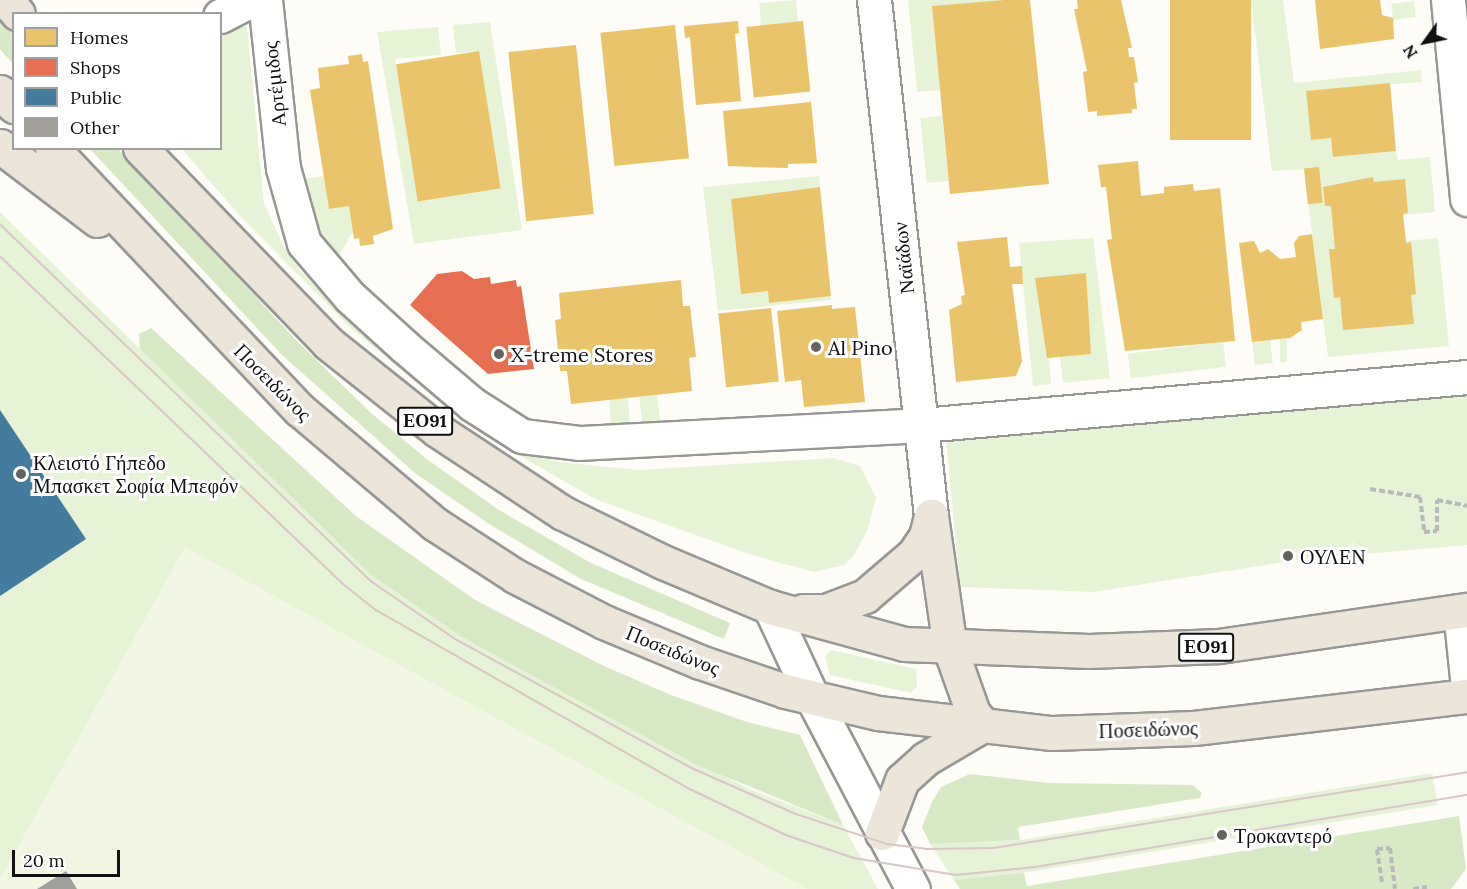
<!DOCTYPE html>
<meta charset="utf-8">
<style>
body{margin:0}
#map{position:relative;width:1467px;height:889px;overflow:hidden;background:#fdfcf7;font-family:Lora,serif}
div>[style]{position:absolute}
.green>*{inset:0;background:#e7f3d7;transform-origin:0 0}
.forest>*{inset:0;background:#d8eac5}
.pitch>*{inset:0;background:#f0f6e1}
.homes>*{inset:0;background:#e9c46a;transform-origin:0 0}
.shops>*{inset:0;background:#e76f51}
.public>*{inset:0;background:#457b9d}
.building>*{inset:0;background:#a19f9c}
.path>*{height:4px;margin-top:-2px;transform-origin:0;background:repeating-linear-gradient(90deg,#b9b9b8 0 6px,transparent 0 9px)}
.roads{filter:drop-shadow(2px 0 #979795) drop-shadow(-2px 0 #979795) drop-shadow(0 2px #979795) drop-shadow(0 -2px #979795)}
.minor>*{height:33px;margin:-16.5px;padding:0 16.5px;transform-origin:16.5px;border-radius:16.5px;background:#fffffe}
.tertiary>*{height:33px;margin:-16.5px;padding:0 16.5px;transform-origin:16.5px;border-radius:16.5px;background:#fffffe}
.trunk>*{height:33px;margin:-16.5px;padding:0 16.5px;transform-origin:16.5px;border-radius:16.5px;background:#ece5da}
.tram>*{height:1.5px;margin:-0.75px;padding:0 0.75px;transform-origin:0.75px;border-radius:0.75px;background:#d9c6c7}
.dots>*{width:16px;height:16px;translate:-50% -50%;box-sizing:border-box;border:3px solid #fff;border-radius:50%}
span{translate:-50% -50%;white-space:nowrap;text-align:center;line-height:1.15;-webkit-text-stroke:6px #fff;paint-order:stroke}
.shield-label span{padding:2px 4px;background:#fff;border:2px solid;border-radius:4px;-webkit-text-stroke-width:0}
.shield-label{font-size:18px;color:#111;font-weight:700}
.street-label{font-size:20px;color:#111}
.poi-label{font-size:20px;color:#111}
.left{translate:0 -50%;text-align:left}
.legend{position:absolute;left:12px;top:12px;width:210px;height:138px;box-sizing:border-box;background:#fff;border:2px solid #a0a0a0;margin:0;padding:8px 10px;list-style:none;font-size:18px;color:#111}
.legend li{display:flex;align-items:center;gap:12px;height:30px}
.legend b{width:30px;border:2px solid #a0a0a0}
.north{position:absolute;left:1395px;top:12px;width:60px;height:60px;-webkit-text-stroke:4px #fff;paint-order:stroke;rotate:237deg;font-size:16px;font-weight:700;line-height:24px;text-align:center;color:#111}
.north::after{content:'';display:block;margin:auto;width:21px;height:27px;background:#111;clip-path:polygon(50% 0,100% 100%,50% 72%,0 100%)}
.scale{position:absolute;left:12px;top:850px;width:108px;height:27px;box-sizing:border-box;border:3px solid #111;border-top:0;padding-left:8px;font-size:18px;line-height:21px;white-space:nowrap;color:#111;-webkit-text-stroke:4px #fff;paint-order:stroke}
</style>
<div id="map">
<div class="green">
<div style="left:796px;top:0;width:22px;height:37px;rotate:85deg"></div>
<div style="clip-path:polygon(908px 0,1004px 0,932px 7px,940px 90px,917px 92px)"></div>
<div style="clip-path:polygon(1251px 0,1283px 0,1294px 83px,1421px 70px,1422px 82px,1306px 91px,1311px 140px,1331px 138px,1334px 157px,1396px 151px,1398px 160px,1430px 157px,1435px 212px,1403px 215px,1406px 241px,1438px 238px,1449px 346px,1328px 357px,1304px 169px,1272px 171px)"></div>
<div style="left:1414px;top:1px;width:16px;height:23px;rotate:83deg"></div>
<div style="clip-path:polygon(490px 22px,522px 230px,414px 244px,377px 32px,438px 27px,441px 55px,395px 59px,418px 195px,501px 188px,478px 51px,456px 53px,453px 25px)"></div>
<div style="clip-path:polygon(230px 27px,247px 27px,264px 204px,286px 251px,303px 274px,353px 324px,438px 394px,510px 444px,558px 462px,638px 470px,834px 458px,860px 466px,876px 497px,868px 529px,854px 555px,844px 565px,814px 572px,755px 556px,597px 500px,508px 449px,435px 398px,351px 328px,240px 216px,182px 149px,220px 148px,221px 31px)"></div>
<div style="left:942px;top:116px;width:65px;height:22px;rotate:84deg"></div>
<div style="clip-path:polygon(324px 176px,329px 209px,349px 206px,353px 232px,337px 258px,302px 222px,298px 180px)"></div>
<div style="clip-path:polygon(819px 176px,820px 187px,731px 199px,741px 293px,768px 291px,769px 302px,831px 296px,831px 300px,718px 311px,703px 187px)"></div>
<div style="clip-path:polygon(0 212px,371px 575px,460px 636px,749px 789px,843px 825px,878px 889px,807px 889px,186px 548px,0 879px)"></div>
<div style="clip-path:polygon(1093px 238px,1110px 378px,1063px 383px,1060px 357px,1049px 359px,1051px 384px,1033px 386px,1019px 243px)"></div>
<div style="left:1280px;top:339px;width:7px;height:23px"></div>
<div style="left:1270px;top:340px;width:23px;height:18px;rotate:83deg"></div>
<div style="left:1223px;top:342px;width:25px;height:96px;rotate:83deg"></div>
<div style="clip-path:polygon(1467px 387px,1467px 545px,1297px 560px,1093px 592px,960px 587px,945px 428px)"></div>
<div style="left:657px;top:395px;width:26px;height:18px;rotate:83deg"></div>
<div style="left:628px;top:398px;width:26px;height:19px;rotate:86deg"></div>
<div style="clip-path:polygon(831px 650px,916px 669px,917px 686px,911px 693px,830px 675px,825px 657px)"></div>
<div style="clip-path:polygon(1432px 773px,1438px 805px,998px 877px,954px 880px,930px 844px,1020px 840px)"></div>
</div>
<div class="forest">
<div style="clip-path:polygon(0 19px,13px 34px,13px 64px,0 49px)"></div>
<div style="clip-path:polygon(90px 149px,118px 149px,296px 340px,371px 413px,428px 460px,499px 510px,591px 563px,730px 623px,724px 639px,581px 579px,489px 524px,415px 473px,282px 355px)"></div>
<div style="clip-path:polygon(151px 328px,356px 516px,475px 600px,604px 666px,671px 695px,747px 722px,800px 735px,843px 825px,697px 765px,460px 636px,371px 575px,140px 349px,139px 334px)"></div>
<div style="clip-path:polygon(970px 774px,1049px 783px,1193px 785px,1202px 793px,1200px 798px,1018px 827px,1020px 840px,930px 844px,922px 827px,932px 802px,941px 787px)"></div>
<div style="clip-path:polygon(1459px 816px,1466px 869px,1451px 889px,960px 889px,954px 880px,1024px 873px,1027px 886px)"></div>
</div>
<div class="pitch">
<div style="clip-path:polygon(185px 547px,807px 889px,0 889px,0 879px)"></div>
</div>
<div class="homes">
<div style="clip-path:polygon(1004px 0,1030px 0,1049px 184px,950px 194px,932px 6px)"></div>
<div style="clip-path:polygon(1077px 0,1121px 0,1132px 48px,1128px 48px,1129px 57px,1134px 57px,1138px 82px,1134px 83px,1137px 109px,1132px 109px,1132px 113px,1097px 116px,1097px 111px,1088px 112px,1083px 72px,1087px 71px,1074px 9px,1078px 9px)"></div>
<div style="left:1170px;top:0;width:81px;height:140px"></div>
<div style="clip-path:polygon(1315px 0,1380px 0,1382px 15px,1393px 18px,1394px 39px,1320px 49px)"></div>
<div style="clip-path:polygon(738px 21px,739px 33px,735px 34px,741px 101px,696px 105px,690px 37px,685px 38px,684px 26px)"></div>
<div style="left:803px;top:21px;width:71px;height:57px;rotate:84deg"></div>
<div style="left:675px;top:25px;width:134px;height:75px;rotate:84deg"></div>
<div style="left:576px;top:45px;width:170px;height:68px;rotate:84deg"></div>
<div style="left:479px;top:51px;width:139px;height:84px;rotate:81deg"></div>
<div style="clip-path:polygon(362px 54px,363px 62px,368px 61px,393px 229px,373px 236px,374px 244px,360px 246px,359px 238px,354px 239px,349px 206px,329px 209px,310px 90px,320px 88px,318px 68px,349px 64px,348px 56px)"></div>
<div style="clip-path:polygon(1390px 83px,1396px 151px,1333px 157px,1331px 138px,1311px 140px,1306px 91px)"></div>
<div style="clip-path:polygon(811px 102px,817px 163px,788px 164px,788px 168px,728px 166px,723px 111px)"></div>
<div style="clip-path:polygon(1138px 161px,1141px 196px,1164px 193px,1164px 187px,1193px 184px,1194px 191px,1220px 188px,1235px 341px,1125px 351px,1107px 240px,1112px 239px,1106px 187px,1101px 187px,1098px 165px)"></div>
<div style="left:1319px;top:167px;width:36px;height:15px;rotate:84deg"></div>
<div style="clip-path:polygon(1373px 177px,1374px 182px,1405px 179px,1408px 213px,1403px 214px,1406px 243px,1411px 242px,1416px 294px,1411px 295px,1414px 324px,1343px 330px,1340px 297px,1334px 298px,1329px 249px,1335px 249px,1331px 206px,1325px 206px,1323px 187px)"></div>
<div style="clip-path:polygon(820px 187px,831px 296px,769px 303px,768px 291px,741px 294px,731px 199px)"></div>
<div style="clip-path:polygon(1312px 234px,1323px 319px,1301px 322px,1302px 330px,1290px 338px,1252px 342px,1239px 243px,1254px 241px,1260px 253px,1268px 249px,1280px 259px,1296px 257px,1294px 243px,1299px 236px)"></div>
<div style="clip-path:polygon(1007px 237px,1010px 267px,1022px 266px,1023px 284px,1012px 284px,1022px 361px,1016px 376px,956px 382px,949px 310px,962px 304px,961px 296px,965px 295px,957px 242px)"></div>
<div style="clip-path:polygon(1086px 273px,1091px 354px,1047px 358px,1035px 278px)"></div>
<div style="clip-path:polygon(681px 280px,683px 306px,690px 306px,696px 357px,689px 358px,692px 391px,571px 404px,567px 371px,560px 371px,555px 320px,561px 319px,559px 293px)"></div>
<div style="clip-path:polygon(832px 305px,832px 309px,855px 307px,865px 402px,804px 407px,801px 380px,785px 382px,777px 311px)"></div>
<div style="left:771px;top:308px;width:74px;height:53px;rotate:84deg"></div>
</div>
<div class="shops">
<div style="clip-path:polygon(462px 271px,474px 279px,490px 277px,491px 284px,516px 280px,517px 287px,521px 286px,534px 369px,488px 374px,410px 305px,437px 274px)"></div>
</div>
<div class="public">
<div style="clip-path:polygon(0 410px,86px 539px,0 596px)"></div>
</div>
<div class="building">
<div style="clip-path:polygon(66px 871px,77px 889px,37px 889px)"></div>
</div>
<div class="path">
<div style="left:1370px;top:489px;width:51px;rotate:9.1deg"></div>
<div style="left:1420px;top:497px;width:35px;rotate:83deg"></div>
<div style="left:1424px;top:532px;width:13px;rotate:-4deg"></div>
<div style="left:1437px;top:531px;width:31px;rotate:-90deg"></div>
<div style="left:1437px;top:500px;width:31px;rotate:11deg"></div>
<div style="left:1382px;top:882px;width:33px;rotate:-99deg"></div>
<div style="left:1377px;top:849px;width:13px;rotate:-4deg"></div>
<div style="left:1390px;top:848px;width:41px;rotate:83deg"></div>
<div style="left:1413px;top:889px;width:14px;rotate:-8deg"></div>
</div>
<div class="roads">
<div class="minor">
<div style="left:265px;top:0;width:169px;rotate:83.9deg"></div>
<div style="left:283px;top:168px;width:78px;rotate:74.4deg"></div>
<div style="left:304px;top:243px;width:71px;rotate:49.6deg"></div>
<div style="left:350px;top:297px;width:74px;rotate:42.3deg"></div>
<div style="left:405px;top:347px;width:88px;rotate:40.4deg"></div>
<div style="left:472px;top:404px;width:59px;rotate:32.6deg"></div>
<div style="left:522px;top:436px;width:57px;rotate:7deg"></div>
<div style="left:579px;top:443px;width:343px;rotate:-3deg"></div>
<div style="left:922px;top:425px;width:547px;rotate:-5.03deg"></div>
<div style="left:220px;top:16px;width:36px;rotate:-27deg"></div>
<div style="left:770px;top:607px;width:99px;rotate:65deg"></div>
<div style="left:812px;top:697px;width:217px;rotate:62.3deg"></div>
<div style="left:1460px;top:611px;width:67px;rotate:84deg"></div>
</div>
<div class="tertiary">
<div style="left:874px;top:0;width:519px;rotate:83.7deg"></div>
<div style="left:1448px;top:0;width:200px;rotate:84.5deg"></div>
</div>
<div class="trunk">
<div style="left:6px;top:0;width:18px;rotate:49deg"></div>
<div style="left:0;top:92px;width:20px;rotate:45deg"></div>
<div style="left:0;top:146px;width:122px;rotate:37.3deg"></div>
<div style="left:52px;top:148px;width:361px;rotate:46.6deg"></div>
<div style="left:300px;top:410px;width:177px;rotate:40.2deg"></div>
<div style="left:435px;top:524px;width:95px;rotate:33deg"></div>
<div style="left:515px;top:576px;width:100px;rotate:27.3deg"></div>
<div style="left:604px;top:622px;width:104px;rotate:22.6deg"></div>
<div style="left:700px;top:662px;width:90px;rotate:18.8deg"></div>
<div style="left:785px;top:691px;width:96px;rotate:13.3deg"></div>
<div style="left:878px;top:713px;width:175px;rotate:6.6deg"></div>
<div style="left:1052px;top:733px;width:142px;rotate:-2deg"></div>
<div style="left:1194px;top:728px;width:275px;rotate:-6.7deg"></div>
<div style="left:140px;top:148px;width:271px;rotate:46deg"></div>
<div style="left:328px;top:343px;width:139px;rotate:38.6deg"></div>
<div style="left:437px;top:430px;width:151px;rotate:33.4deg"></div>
<div style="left:563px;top:513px;width:111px;rotate:26.1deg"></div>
<div style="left:663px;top:562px;width:116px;rotate:22.8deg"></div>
<div style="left:770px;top:607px;width:139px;rotate:15.4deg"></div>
<div style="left:904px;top:644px;width:185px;rotate:2.2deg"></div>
<div style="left:1089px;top:651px;width:130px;rotate:-2.2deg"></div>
<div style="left:1219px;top:646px;width:251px;rotate:-8.3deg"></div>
<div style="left:931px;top:516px;width:133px;rotate:81.8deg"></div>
<div style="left:950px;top:648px;width:69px;rotate:70.5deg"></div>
<div style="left:973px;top:713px;width:16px;rotate:50deg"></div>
<div style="left:803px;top:611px;width:23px"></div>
<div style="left:826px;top:611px;width:42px;rotate:-21deg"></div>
<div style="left:865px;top:596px;width:65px;rotate:-40.6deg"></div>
<div style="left:914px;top:554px;width:22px;rotate:-56deg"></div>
<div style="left:926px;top:536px;width:21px;rotate:-76deg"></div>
<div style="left:882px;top:833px;width:57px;rotate:-69.3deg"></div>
<div style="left:902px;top:780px;width:31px;rotate:-42deg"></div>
<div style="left:925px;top:759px;width:67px;rotate:-30.4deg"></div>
</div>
</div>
<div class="tram">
<div style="left:0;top:224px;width:515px;rotate:43.9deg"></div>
<div style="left:371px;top:581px;width:104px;rotate:34.5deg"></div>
<div style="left:457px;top:640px;width:270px;rotate:28.6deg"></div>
<div style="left:694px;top:769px;width:111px;rotate:23.8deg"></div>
<div style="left:796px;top:814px;width:96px;rotate:18.2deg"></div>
<div style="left:887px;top:844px;width:39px;rotate:7deg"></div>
<div style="left:926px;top:849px;width:68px;rotate:-0.8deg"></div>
<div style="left:994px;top:848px;width:479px;rotate:-9.1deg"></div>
<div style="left:0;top:256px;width:473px;rotate:43.7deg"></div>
<div style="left:342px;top:583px;width:43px;rotate:38.5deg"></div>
<div style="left:376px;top:610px;width:361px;rotate:29.7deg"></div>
<div style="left:690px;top:789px;width:106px;rotate:25.6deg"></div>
<div style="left:786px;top:835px;width:72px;rotate:18.7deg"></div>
<div style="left:854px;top:858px;width:103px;rotate:9.5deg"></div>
<div style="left:956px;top:875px;width:80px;rotate:-5.7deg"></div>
<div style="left:1036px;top:867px;width:437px;rotate:-9.5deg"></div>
</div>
<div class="dots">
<div style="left:816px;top:347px;background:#646362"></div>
<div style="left:499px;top:354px;background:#646362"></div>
<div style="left:21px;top:474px;background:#646362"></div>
<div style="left:1288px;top:556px;background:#646362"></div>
<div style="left:1222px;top:835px;background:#646362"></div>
</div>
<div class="shield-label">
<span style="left:425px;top:421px">ΕΟ91</span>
<span style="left:1206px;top:647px">ΕΟ91</span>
</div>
<div class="street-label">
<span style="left:274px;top:84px;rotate:-96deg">Αρτέμιδος</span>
<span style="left:903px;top:258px;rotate:-96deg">Ναϊάδων</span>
<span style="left:273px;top:382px;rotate:45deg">Ποσειδώνος</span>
<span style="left:673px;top:650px;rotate:22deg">Ποσειδώνος</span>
<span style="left:1148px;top:729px;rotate:-2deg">Ποσειδώνος</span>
</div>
<div class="poi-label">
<span class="left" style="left:828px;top:347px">Al Pino</span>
<span class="left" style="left:511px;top:354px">X-treme Stores</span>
<span class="left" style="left:33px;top:474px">Κλειστό Γήπεδο<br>Μπασκετ Σοφία Μπεφόν</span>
<span class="left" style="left:1300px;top:556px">ΟΥΛΕΝ</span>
<span class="left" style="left:1234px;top:835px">Τροκαντερό</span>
</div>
<ul class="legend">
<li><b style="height:16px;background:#e9c46a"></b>Homes</li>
<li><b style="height:16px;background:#e76f51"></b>Shops</li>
<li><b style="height:16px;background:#457b9d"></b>Public</li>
<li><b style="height:16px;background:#a19f9c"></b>Other</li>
</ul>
<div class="north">N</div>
<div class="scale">20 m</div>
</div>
